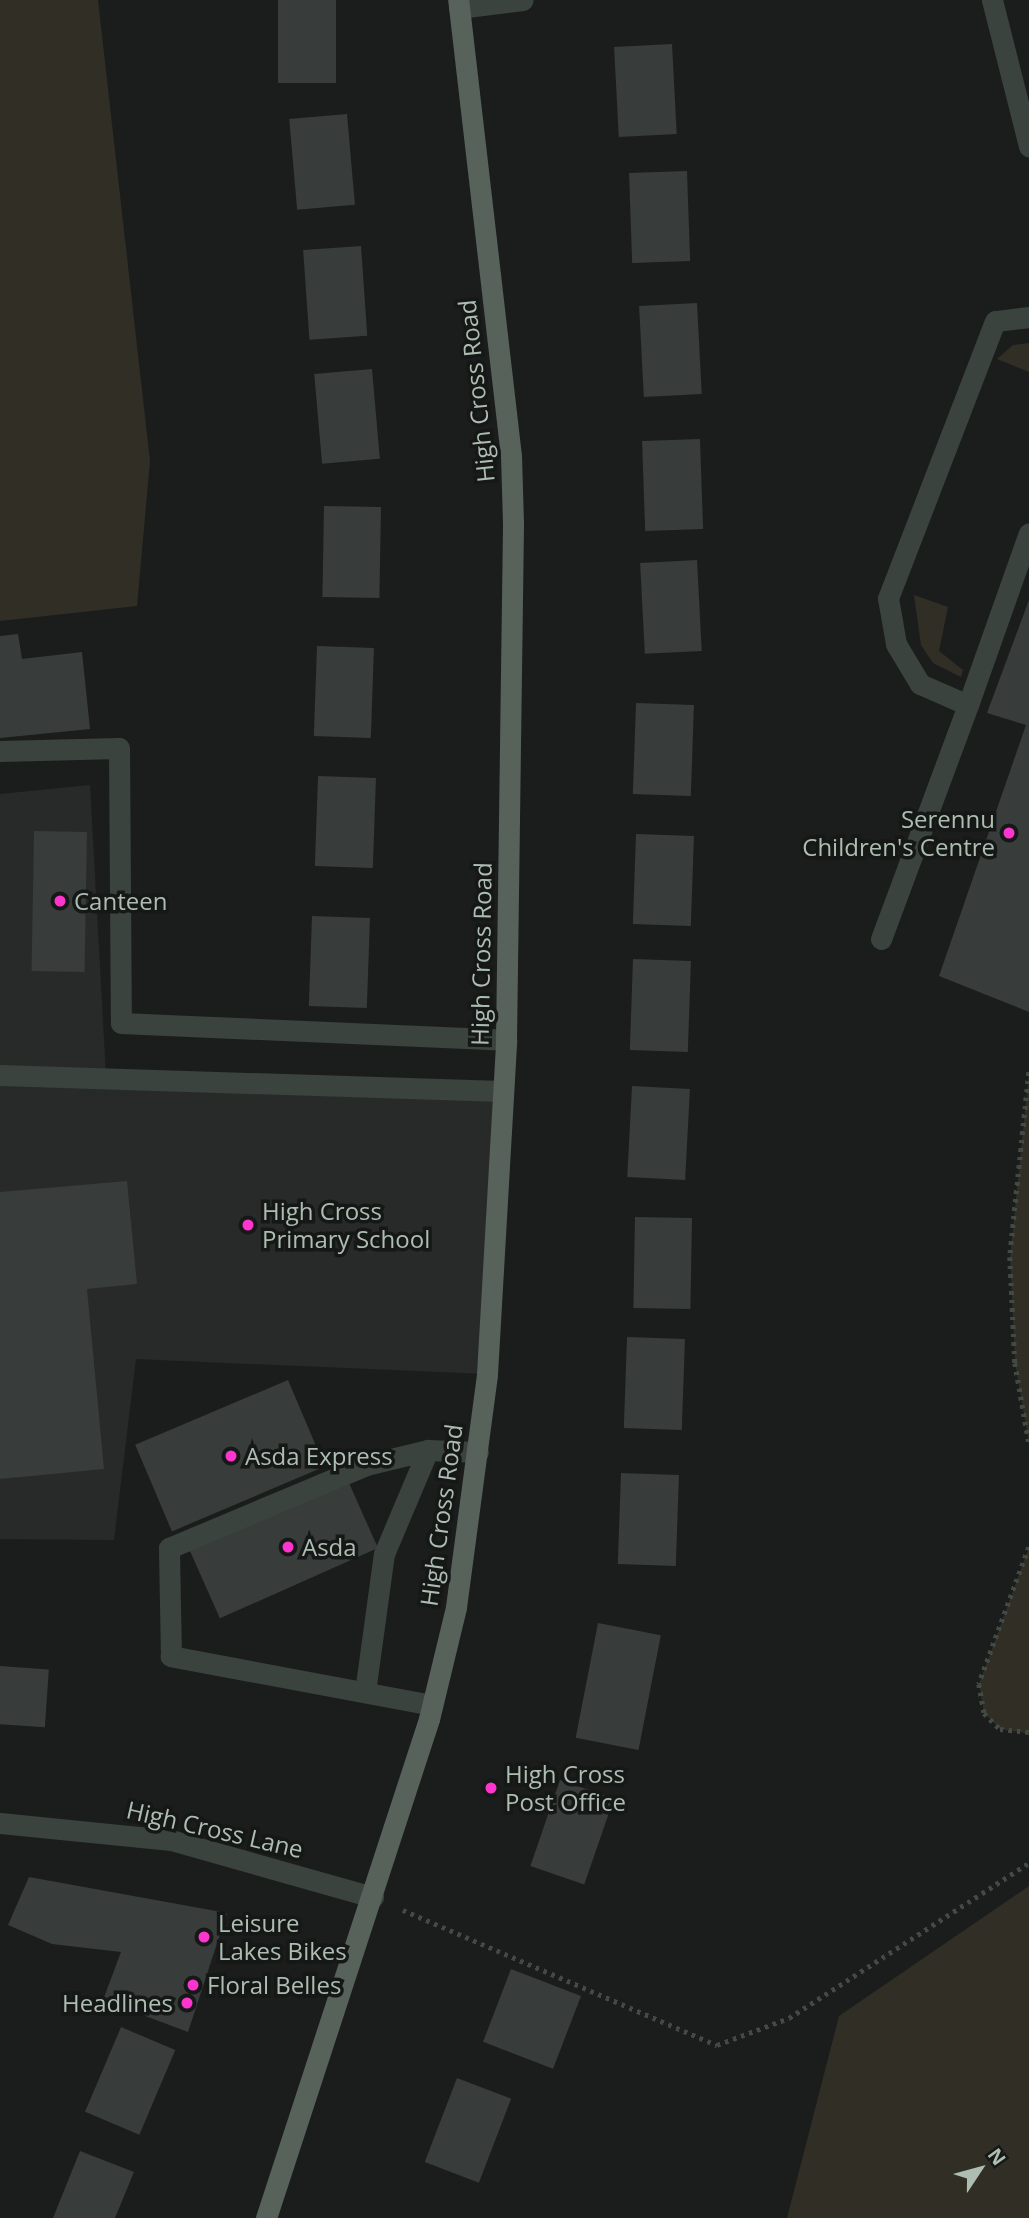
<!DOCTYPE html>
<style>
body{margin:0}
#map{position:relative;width:1029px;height:2218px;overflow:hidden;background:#1b1d1c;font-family:"Open Sans",sans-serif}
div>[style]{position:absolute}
.built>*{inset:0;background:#272a29}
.green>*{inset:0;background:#312e26}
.building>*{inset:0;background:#383c3a;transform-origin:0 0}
.path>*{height:4.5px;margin-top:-2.25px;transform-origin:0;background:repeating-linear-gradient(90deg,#414a44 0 3.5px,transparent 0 8.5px)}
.minor>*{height:21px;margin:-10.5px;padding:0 10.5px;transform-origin:10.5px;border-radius:10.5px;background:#3b433e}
.major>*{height:21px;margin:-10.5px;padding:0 10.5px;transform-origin:10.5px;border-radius:10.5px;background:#57625b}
.dots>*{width:19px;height:19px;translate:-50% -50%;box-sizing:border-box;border:4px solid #161817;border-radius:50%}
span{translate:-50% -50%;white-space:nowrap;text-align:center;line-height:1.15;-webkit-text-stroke:7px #161817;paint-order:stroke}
.street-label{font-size:24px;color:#adbdb1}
.poi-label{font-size:24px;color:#adbdb1}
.right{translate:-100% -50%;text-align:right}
.left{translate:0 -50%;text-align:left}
.north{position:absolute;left:945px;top:2134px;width:70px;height:70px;-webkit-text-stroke:5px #161817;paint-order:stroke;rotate:54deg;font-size:19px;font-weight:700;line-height:28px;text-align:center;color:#adbdb1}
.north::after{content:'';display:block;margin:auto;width:24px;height:32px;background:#adbdb1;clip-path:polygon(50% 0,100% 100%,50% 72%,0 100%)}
</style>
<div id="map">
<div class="built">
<div style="clip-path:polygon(90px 785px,106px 1076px,502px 1091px,487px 1374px,136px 1359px,114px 1540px,0 1539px,0 794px)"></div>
</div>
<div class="green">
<div style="clip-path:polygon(0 0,98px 0,150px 461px,137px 606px,0 621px)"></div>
<div style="clip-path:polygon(1029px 343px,1029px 372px,997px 359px,1013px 345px)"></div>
<div style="clip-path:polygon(914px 595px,948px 607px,939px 651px,963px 670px,961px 677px,933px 663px,921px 645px)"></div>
<div style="clip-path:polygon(1029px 1072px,1029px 1443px,1015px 1363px,1010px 1257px)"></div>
<div style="clip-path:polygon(1029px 1547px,1029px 1732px,1025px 1733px,1000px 1729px,984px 1713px,979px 1684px)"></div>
<div style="clip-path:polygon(1029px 1886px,1029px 2218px,787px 2218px,839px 2016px)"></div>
</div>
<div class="building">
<div style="left:278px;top:0;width:58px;height:83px"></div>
<div style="left:672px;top:44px;width:90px;height:58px;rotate:87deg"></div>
<div style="left:347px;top:114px;width:91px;height:58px;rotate:85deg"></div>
<div style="left:687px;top:171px;width:90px;height:58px;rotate:88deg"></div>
<div style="left:361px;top:246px;width:90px;height:58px;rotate:86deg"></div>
<div style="left:697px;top:303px;width:91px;height:58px;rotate:87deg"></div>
<div style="left:372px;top:369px;width:90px;height:58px;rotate:85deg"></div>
<div style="left:700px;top:439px;width:90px;height:58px;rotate:88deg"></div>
<div style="left:324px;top:506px;width:57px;height:91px;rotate:1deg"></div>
<div style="left:697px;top:560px;width:91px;height:57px;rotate:87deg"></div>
<div style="clip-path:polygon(1029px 600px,1029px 1012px,939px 976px,1026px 725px,987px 713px)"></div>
<div style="clip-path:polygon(18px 634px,22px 659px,82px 652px,90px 729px,0 738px,0 636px)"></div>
<div style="left:317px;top:646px;width:57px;height:90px;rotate:2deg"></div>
<div style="left:636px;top:703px;width:58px;height:91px;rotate:2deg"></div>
<div style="left:318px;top:776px;width:58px;height:90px;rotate:2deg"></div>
<div style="left:34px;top:831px;width:53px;height:140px;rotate:1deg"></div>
<div style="left:636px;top:834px;width:58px;height:90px;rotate:2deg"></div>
<div style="left:312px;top:916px;width:58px;height:90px;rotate:2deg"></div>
<div style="left:633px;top:959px;width:58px;height:91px;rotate:2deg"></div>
<div style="left:632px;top:1086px;width:58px;height:91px;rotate:3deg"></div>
<div style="clip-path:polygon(127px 1181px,137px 1284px,87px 1289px,104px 1469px,0 1479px,0 1192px)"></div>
<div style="left:635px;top:1217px;width:57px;height:91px;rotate:1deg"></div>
<div style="left:627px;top:1337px;width:58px;height:91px;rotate:2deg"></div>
<div style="left:288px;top:1380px;width:94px;height:166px;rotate:67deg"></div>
<div style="left:621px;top:1473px;width:58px;height:91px;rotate:2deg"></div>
<div style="left:345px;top:1474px;width:81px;height:173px;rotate:66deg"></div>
<div style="left:598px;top:1623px;width:64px;height:117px;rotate:11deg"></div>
<div style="left:0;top:1666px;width:49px;height:58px;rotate:4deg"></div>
<div style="left:560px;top:1780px;width:57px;height:91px;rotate:19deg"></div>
<div style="clip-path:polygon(29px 1877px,227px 1913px,188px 2032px,103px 2000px,121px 1952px,52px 1944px,8px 1925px)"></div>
<div style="left:511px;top:1969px;width:75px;height:78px;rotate:21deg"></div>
<div style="left:121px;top:2027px;width:59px;height:92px;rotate:23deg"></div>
<div style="left:457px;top:2078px;width:58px;height:90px;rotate:21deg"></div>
<div style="clip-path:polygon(80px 2151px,134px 2172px,115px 2218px,53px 2218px)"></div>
</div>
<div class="path">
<div style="left:1029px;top:1072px;width:186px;rotate:95.9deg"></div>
<div style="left:1010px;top:1257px;width:106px;rotate:87.3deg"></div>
<div style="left:1015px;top:1363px;width:81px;rotate:80.1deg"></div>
<div style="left:1029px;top:1547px;width:146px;rotate:110.1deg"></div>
<div style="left:979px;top:1684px;width:29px;rotate:80deg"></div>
<div style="left:984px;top:1713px;width:23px;rotate:45deg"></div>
<div style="left:1000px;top:1729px;width:29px;rotate:6deg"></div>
<div style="left:403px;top:1910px;width:342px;rotate:23.3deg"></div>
<div style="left:717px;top:2045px;width:77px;rotate:-20.6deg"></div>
<div style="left:789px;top:2018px;width:286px;rotate:-32.9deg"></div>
</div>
<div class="minor">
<div style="left:992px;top:0;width:151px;rotate:75.8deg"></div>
<div style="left:459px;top:8px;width:64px;rotate:-7.1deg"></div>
<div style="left:1029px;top:317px;width:34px;rotate:173deg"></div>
<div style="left:995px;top:321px;width:297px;rotate:111.1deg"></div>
<div style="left:888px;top:598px;width:47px;rotate:80.1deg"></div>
<div style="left:896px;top:644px;width:47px;rotate:59deg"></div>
<div style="left:920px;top:684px;width:52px;rotate:23.6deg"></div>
<div style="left:968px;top:705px;width:182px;rotate:-70.5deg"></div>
<div style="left:0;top:751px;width:119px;rotate:-1.4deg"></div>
<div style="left:119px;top:748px;width:275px;rotate:89.6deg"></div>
<div style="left:121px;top:1023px;width:385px;rotate:2.5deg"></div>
<div style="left:881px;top:939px;width:250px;rotate:-69.6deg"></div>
<div style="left:0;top:1075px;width:502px;rotate:1.83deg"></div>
<div style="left:365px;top:1692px;width:139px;rotate:-82.2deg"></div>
<div style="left:384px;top:1554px;width:113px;rotate:-67.1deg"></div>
<div style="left:432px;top:1705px;width:266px;rotate:-169.4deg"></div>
<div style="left:171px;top:1656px;width:108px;rotate:-91.1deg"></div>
<div style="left:169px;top:1548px;width:214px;rotate:-22.8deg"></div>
<div style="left:366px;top:1465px;width:64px;rotate:-13.6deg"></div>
<div style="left:428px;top:1450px;width:50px;rotate:2.3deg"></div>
<div style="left:0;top:1823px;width:172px;rotate:5.7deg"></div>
<div style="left:171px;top:1840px;width:210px;rotate:15.8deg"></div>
</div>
<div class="major">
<div style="left:266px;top:2218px;width:525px;rotate:-71.91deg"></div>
<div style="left:429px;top:1719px;width:115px;rotate:-76.4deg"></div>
<div style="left:456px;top:1607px;width:235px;rotate:-82.4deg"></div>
<div style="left:487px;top:1374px;width:335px;rotate:-86.7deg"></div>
<div style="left:506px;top:1040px;width:517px;rotate:-89.22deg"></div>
<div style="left:513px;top:523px;width:67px;rotate:-91.7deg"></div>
<div style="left:511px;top:456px;width:459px;rotate:-96.6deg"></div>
</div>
<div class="dots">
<div style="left:1009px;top:833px;background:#fb35cd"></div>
<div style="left:60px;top:901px;background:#fb35cd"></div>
<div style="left:248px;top:1225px;background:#fb35cd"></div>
<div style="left:231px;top:1456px;background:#fb35cd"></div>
<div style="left:288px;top:1547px;background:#fb35cd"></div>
<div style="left:491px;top:1788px;background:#fb35cd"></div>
<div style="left:204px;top:1937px;background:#fb35cd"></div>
<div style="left:193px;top:1985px;background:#fb35cd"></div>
<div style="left:187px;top:2003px;background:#fb35cd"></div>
</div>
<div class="street-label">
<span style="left:476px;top:391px;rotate:-96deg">High Cross Road</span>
<span style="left:481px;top:954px;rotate:-89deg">High Cross Road</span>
<span style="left:441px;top:1515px;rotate:-82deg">High Cross Road</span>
<span style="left:215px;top:1829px;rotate:13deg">High Cross Lane</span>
</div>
<div class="poi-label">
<span class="right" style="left:995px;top:833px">Serennu<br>Children's Centre</span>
<span class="left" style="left:74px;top:901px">Canteen</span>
<span class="left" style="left:262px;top:1225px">High Cross<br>Primary School</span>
<span class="left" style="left:245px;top:1456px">Asda Express</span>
<span class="left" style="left:302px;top:1547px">Asda</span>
<span class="left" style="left:505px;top:1788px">High Cross<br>Post Office</span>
<span class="left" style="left:218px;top:1937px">Leisure<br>Lakes Bikes</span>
<span class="left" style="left:207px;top:1985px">Floral Belles</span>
<span class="right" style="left:173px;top:2003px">Headlines</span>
</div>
<div class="north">N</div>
</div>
